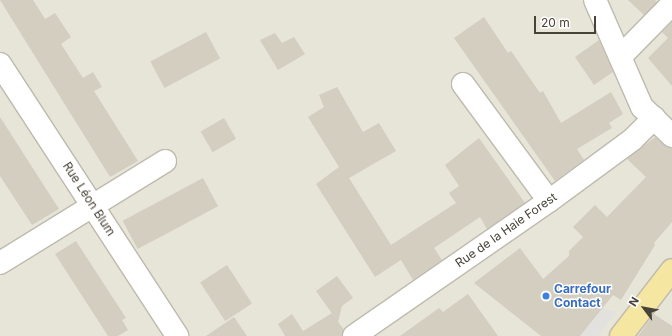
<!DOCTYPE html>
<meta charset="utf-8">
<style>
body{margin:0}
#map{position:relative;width:672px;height:336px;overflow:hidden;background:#f3f1ea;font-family:Inter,sans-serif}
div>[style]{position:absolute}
.residential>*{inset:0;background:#e7e4d8;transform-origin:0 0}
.parking>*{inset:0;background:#e2e1de}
.building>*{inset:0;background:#d4cec0;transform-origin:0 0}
.roads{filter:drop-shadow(1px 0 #bebaad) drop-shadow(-1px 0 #bebaad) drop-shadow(0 1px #bebaad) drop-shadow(0 -1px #bebaad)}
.minor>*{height:22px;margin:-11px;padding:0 11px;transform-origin:11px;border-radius:11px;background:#fff}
.major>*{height:22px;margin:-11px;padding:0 11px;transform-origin:11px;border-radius:11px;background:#f5e6a1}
.dots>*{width:11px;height:11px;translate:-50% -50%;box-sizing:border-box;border:2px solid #fff;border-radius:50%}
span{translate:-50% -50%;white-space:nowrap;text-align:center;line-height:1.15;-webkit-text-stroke:3px #fff;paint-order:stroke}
.street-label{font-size:12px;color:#474338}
.shop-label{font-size:12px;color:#366cbe;font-weight:700}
.left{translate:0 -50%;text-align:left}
.north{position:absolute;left:624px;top:288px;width:40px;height:40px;-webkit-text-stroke:3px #fff;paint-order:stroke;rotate:302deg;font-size:11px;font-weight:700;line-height:16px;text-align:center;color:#474338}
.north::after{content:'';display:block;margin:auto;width:14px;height:18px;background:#474338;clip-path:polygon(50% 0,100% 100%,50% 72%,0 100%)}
.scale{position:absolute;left:534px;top:16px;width:62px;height:18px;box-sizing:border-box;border:2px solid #474338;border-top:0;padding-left:5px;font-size:12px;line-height:14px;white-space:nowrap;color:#474338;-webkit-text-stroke:3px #fff;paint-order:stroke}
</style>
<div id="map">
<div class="residential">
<div style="left:0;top:0;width:672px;height:336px"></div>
</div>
<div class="parking">
<div style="clip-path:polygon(602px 308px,616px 312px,598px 336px,580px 336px)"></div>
</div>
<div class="building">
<div style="clip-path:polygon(0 0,33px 0,45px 19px,55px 13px,71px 37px,61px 44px,83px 78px,93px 72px,102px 87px,94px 91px,138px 161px,110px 177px)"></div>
<div style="clip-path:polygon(628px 0,655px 0,657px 2px,644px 15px)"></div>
<div style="clip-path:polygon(484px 17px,508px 53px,511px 51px,540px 93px,543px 91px,561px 123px,611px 92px,623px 114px,609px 123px,612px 128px,577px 149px,584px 160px,555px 181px,454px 38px)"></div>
<div style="clip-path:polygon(672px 22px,672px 86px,648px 58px,668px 38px,662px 32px)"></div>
<div style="left:206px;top:32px;width:30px;height:63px;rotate:62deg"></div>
<div style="clip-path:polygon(275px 33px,282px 43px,294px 37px,305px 54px,278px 70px,260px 40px)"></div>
<div style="clip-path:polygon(599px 40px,613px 72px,594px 85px,575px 57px)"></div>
<div style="clip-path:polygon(337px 87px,363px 132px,379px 123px,396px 151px,349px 178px,391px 245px,456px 203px,449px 193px,459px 186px,445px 165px,479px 138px,525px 203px,487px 229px,480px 217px,434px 248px,442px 260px,413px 280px,401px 260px,375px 277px,316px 184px,339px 167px,308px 117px,324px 107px,319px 95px)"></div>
<div style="clip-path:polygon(0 117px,59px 209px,32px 225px,0 176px)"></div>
<div style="left:224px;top:118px;width:24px;height:27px;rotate:60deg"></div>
<div style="clip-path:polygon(655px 137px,664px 145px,672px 148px,672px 222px,654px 243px,655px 245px,621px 300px,613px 295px,580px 336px,541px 336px,474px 283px,520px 248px,543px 279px,569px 256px,569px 251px,583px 237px,573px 227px,595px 205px,607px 217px,646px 177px,627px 159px)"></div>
<div style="left:203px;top:178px;width:32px;height:91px;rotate:62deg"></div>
<div style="clip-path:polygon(76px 241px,126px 318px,122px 320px,128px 330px,118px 336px,108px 336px,55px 254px)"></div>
<div style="left:227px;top:265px;width:46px;height:32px;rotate:57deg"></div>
<div style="clip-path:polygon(337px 276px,353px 298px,342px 306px,338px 322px,316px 291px)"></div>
<div style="clip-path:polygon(468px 294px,498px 336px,400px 336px,439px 308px,443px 312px)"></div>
<div style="clip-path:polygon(332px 313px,344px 330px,342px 336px,285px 336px,278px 324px,292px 314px,303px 331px)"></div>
<div style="clip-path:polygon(654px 314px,672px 326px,672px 336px,638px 336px)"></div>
<div style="clip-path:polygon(234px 317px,247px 336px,206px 336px)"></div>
</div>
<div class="roads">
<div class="minor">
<div style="left:595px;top:0;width:117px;rotate:66.3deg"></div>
<div style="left:642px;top:107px;width:42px;rotate:44deg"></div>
<div style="left:620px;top:57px;width:74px;rotate:-45.5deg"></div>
<div style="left:0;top:64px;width:325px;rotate:56.9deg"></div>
<div style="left:463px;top:84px;width:145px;rotate:53.7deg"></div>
<div style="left:0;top:263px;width:194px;rotate:-31.7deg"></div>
<div style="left:354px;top:336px;width:237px;rotate:-34.7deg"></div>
<div style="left:549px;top:201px;width:104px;rotate:-36.4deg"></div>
<div style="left:633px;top:139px;width:30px;rotate:-45deg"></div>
</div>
<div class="major">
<div style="left:621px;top:336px;width:83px;rotate:-52.3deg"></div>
</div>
</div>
<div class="dots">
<div style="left:546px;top:296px;background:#3f7fe0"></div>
</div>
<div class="street-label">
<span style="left:89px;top:199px;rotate:57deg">Rue Léon Blum</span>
<span style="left:506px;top:230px;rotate:-35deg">Rue de la Haie Forest</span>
</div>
<div class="shop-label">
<span class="left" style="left:554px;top:296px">Carrefour<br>Contact</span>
</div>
<div class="north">N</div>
<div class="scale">20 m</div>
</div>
